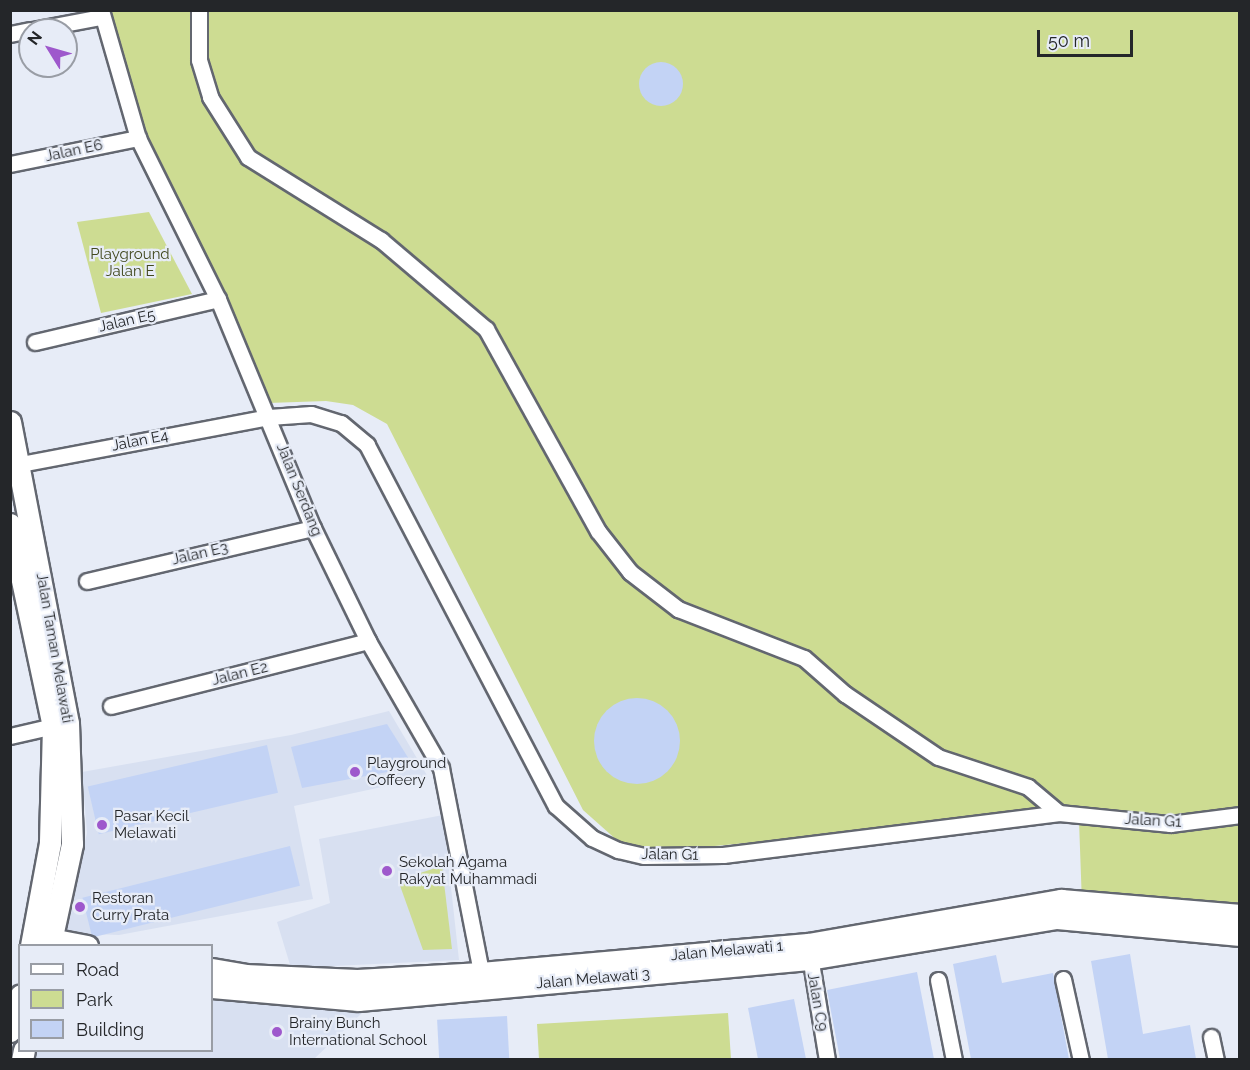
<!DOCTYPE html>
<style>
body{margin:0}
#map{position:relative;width:1250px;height:1070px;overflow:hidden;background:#e7ecf7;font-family:Raleway,sans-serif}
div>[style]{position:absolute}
.built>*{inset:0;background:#d8e0f1}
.green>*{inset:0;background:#cddc92}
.building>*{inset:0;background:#c3d3f5;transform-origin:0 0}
.round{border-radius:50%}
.roads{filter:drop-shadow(2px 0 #636770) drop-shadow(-2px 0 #636770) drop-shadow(0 2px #636770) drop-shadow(0 -2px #636770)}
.street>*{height:15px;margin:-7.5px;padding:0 7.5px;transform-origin:7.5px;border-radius:7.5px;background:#fff}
.secondary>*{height:21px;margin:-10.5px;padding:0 10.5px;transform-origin:10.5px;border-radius:10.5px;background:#fff}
.dots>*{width:16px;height:16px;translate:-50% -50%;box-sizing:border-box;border:3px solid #e7ecf7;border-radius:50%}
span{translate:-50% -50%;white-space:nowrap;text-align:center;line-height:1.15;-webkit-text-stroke:4.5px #e7ecf7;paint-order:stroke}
.street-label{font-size:15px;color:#242629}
.park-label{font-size:15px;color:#42491f}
.poi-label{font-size:15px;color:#242629}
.left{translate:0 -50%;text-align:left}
.frame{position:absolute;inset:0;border:12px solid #242629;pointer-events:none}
.legend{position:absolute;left:18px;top:944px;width:195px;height:108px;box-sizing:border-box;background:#e7ecf7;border:2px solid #999da5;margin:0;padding:8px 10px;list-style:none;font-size:18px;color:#242629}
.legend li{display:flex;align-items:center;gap:12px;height:30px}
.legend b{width:30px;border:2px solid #999da5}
.north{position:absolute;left:18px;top:18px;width:60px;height:60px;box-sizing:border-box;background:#e7ecf7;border:2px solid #999da5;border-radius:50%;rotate:307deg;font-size:16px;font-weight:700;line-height:24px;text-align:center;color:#242629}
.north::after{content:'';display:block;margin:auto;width:21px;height:27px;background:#9e58cc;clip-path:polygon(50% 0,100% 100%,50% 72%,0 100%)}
.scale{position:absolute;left:1037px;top:30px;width:96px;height:27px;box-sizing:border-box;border:3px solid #242629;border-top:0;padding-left:8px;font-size:18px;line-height:21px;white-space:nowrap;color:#242629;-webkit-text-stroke:4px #e7ecf7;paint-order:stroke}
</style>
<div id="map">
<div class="built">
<div style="clip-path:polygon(389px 711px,428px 777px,294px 806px,313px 899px,119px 935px,64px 933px,87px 833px,82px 772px,291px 735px)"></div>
<div style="clip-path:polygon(443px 815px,459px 960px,291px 968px,277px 922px,330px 903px,319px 839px)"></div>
<div style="clip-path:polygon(212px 989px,362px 1013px,314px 1059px,32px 1060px,34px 1051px,212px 1050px)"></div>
</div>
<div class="green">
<div style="clip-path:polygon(104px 10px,1239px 11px,1239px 905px,1082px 904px,1079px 821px,1027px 816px,663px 851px,619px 842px,583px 810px,387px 424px,353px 405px,326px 401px,268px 403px,137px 133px)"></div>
<div style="clip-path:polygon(149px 212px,192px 294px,101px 313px,77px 222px)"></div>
<div style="clip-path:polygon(442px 866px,452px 949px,423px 950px,398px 880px)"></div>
<div style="clip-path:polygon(728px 1013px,731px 1059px,539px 1059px,537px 1024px)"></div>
</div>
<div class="building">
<div class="round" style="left:639px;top:62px;width:44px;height:44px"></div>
<div class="round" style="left:594px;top:698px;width:86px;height:86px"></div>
<div style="clip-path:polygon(387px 724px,414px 767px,302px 788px,291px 747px)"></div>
<div style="left:267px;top:745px;width:49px;height:184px;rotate:77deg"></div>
<div style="left:290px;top:846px;width:41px;height:214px;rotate:76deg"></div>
<div style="clip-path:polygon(1130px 954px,1143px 1034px,1190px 1025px,1196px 1059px,1108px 1059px,1091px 961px)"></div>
<div style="clip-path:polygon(996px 955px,1002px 983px,1053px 973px,1069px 1059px,971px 1059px,953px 964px)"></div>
<div style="clip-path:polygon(917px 972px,934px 1059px,840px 1059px,827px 990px)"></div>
<div style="clip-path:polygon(794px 999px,806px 1059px,758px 1059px,748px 1008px)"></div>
<div style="left:507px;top:1016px;width:43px;height:70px;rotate:87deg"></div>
</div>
<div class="roads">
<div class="street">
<div style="left:101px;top:10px;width:133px;rotate:73.9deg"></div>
<div style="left:138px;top:138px;width:180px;rotate:63.6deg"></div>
<div style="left:218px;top:299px;width:248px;rotate:67.5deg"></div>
<div style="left:313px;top:528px;width:126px;rotate:64deg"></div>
<div style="left:368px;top:641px;width:146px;rotate:60.1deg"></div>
<div style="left:441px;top:768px;width:219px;rotate:78.9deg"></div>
<div style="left:199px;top:10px;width:50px;rotate:90deg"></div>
<div style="left:199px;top:60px;width:39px;rotate:73deg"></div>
<div style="left:210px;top:97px;width:71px;rotate:57.7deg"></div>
<div style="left:248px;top:157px;width:157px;rotate:32deg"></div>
<div style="left:381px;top:240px;width:138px;rotate:40.3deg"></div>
<div style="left:486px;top:329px;width:231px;rotate:61deg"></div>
<div style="left:598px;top:531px;width:52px;rotate:52deg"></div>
<div style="left:630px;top:572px;width:61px;rotate:37.6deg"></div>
<div style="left:678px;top:609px;width:135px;rotate:21.3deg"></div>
<div style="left:804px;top:658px;width:55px;rotate:41.3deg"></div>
<div style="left:845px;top:694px;width:112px;rotate:34.1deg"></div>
<div style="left:938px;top:757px;width:95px;rotate:18.4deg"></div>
<div style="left:1028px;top:787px;width:40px;rotate:40deg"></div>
<div style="left:32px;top:30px;width:70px;rotate:-10.7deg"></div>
<div style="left:10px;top:34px;width:20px;rotate:-11deg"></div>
<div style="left:10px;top:164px;width:131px;rotate:-11.5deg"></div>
<div style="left:35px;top:342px;width:188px;rotate:-13.2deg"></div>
<div style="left:10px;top:466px;width:264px;rotate:-10.7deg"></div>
<div style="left:269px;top:417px;width:42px;rotate:-4.1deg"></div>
<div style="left:311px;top:414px;width:31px;rotate:17deg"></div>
<div style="left:341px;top:423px;width:34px;rotate:40deg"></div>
<div style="left:367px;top:445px;width:407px;rotate:62.4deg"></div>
<div style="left:556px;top:806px;width:48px;rotate:41.6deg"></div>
<div style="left:592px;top:838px;width:29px;rotate:25deg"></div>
<div style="left:618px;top:850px;width:27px;rotate:13deg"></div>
<div style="left:644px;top:856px;width:79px;rotate:-0.7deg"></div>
<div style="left:723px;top:855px;width:339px;rotate:-7.1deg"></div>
<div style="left:1059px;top:813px;width:112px;rotate:5.7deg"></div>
<div style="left:1170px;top:824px;width:71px;rotate:-7.3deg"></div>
<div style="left:87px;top:581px;width:232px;rotate:-13.2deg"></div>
<div style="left:111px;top:706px;width:265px;rotate:-14.2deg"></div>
<div style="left:10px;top:736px;width:53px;rotate:-13deg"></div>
<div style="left:809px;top:950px;width:111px;rotate:80.7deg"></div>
<div style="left:1063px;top:979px;width:83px;rotate:77.5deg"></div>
<div style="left:938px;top:980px;width:82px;rotate:78.7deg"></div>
<div style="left:1211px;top:1037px;width:24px;rotate:78deg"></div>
</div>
<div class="secondary">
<div style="left:10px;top:422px;width:307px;rotate:79.1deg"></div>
<div style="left:68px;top:723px;width:121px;rotate:88.1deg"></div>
<div style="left:72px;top:844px;width:104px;rotate:102.2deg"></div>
<div style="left:10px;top:524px;width:207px;rotate:78deg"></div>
<div style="left:53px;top:726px;width:117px;rotate:91.5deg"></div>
<div style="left:50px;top:843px;width:105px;rotate:100.5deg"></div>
<div style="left:40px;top:937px;width:48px;rotate:10.8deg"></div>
<div style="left:212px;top:969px;width:34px;rotate:10deg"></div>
<div style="left:245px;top:975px;width:112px;rotate:2.6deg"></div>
<div style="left:357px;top:980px;width:124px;rotate:-3.2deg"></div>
<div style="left:481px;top:973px;width:328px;rotate:-5.1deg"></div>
<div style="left:808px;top:944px;width:257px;rotate:-9.9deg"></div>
<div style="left:1061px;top:900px;width:180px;rotate:4.8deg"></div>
<div style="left:212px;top:987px;width:147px;rotate:5.1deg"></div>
<div style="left:358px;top:1000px;width:453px;rotate:-5.2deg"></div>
<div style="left:809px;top:959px;width:251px;rotate:-9.4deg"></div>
<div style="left:1057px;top:918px;width:184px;rotate:5.3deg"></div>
<div style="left:10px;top:1031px;width:37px;rotate:-74deg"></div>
<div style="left:22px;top:1060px;width:10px;rotate:-79deg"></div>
</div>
</div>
<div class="dots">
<div style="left:355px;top:772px;background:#9e58cc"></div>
<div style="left:102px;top:825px;background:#9e58cc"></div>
<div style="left:387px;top:871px;background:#9e58cc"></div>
<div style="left:80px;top:907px;background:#9e58cc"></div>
<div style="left:277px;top:1032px;background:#9e58cc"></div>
</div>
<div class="street-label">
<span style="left:74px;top:151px;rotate:-12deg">Jalan E6</span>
<span style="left:127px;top:321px;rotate:-13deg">Jalan E5</span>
<span style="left:140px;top:441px;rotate:-11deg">Jalan E4</span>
<span style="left:299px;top:490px;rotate:68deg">Jalan Serdang</span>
<span style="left:200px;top:554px;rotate:-13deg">Jalan E3</span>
<span style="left:54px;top:648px;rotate:80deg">Jalan Taman Melawati</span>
<span style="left:240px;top:674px;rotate:-14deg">Jalan E2</span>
<span style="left:1153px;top:821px;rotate:3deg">Jalan G1</span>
<span style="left:670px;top:855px;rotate:1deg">Jalan G1</span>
<span style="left:727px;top:951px;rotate:-5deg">Jalan Melawati 1</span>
<span style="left:593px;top:979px;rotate:-5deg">Jalan Melawati 3</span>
<span style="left:817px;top:1002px;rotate:80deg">Jalan C9</span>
</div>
<div class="park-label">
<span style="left:130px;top:263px">Playground<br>Jalan E</span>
</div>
<div class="poi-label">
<span class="left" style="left:367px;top:772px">Playground<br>Coffeery</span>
<span class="left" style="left:114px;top:825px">Pasar Kecil<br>Melawati</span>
<span class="left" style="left:399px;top:871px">Sekolah Agama<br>Rakyat Muhammadi</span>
<span class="left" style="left:92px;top:907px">Restoran<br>Curry Prata</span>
<span class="left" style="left:289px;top:1032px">Brainy Bunch<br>International School</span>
</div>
<div class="frame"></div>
<ul class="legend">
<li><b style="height:8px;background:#fff"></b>Road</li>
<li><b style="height:16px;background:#cddc92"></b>Park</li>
<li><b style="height:16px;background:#c3d3f5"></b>Building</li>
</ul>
<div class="north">N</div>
<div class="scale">50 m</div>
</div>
